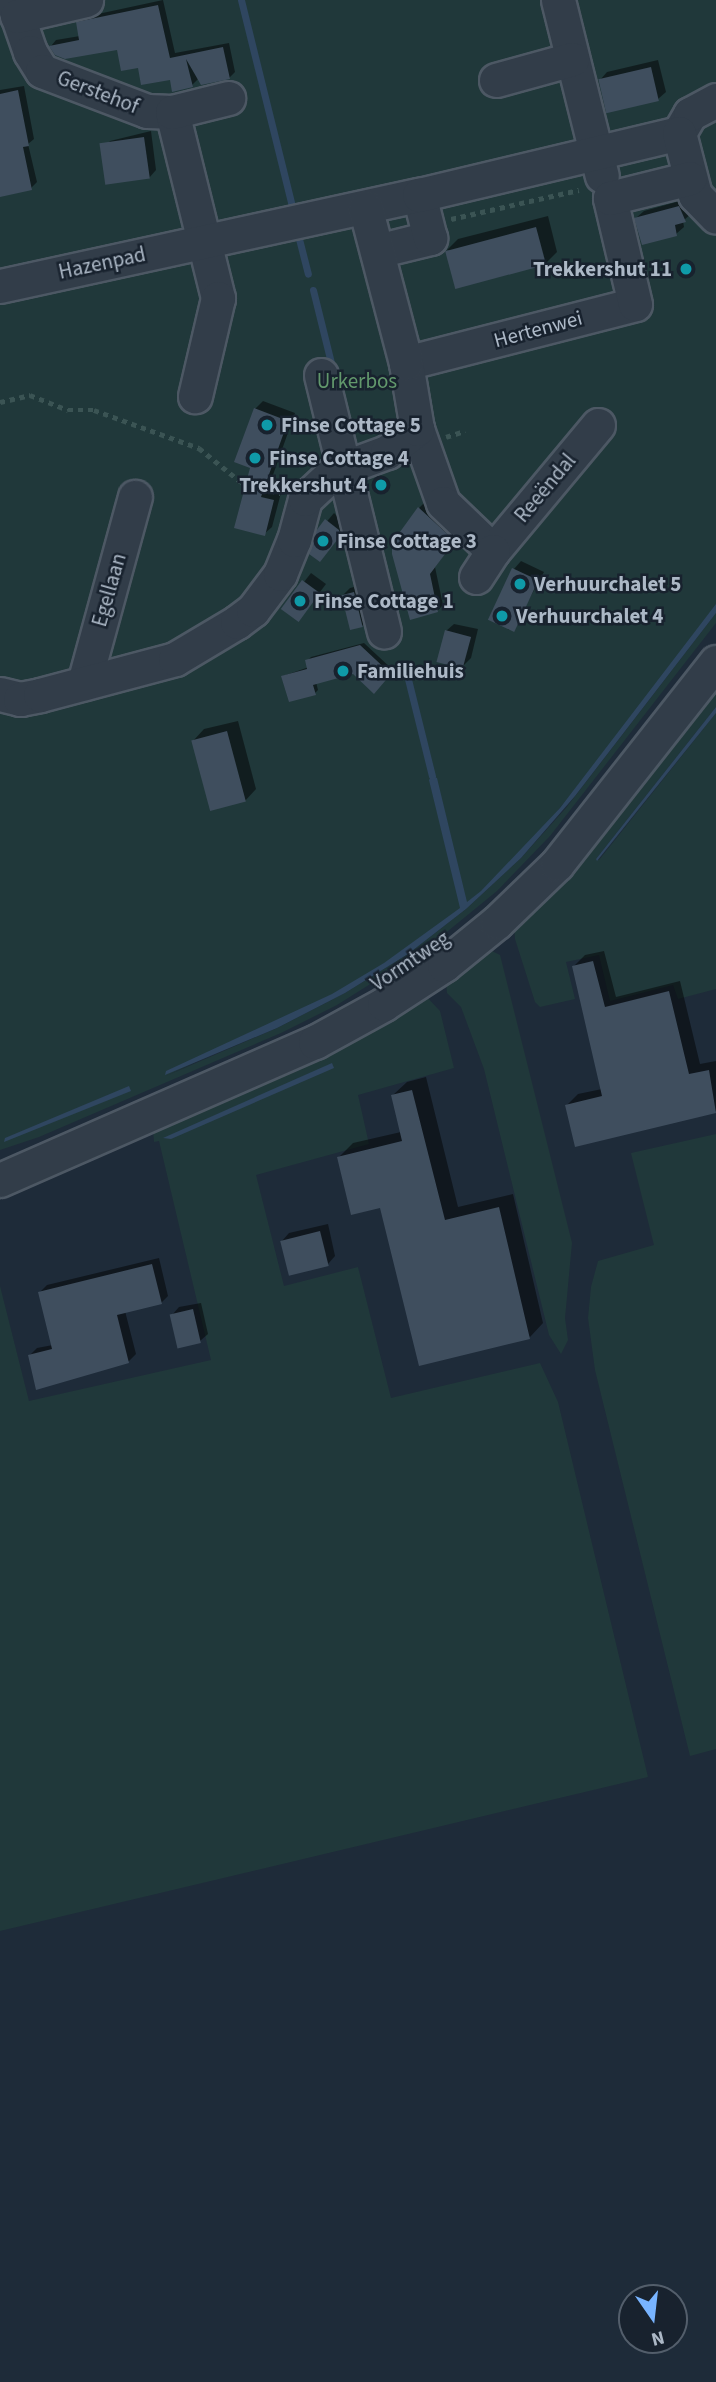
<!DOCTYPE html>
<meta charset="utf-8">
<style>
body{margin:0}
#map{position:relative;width:716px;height:2382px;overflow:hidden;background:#1e2b39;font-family:"Source Sans 3",sans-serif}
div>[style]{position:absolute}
.green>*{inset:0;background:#20383a}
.water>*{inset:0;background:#2f4660}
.shadow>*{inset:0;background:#0007}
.stream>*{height:7px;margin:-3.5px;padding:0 3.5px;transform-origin:3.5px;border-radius:3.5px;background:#2f4660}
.building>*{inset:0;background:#3f4e5e;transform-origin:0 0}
.path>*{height:4.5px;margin-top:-2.25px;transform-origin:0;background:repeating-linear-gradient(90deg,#3b5454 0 5px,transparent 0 10px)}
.roads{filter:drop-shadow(2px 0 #4d5864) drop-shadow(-2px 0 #4d5864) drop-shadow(0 2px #4d5864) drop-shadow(0 -2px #4d5864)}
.minor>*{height:33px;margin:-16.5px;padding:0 16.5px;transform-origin:16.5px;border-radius:16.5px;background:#323d49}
.dots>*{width:19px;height:19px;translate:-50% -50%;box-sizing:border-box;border:4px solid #18222e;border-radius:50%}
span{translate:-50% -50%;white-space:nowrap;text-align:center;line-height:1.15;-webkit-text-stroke:5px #18222e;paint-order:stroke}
.street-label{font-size:21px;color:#acb8c6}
.poi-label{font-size:21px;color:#acb8c6;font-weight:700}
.right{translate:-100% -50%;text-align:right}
.left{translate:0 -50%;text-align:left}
.park-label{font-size:21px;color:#62986c}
.north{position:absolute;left:618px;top:2284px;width:70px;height:70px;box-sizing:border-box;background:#18222e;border:2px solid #535e6b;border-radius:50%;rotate:166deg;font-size:19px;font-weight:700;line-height:28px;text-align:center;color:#acb8c6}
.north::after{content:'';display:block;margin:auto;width:24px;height:32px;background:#78b4ff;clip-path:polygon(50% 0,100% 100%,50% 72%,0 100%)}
</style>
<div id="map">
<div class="green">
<div style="clip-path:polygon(0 0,716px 0,716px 608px,625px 729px,535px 838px,466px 908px,346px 991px,166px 1076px,277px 1028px,345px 993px,408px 954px,466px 909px,521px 858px,566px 808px,716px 613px,716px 623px,550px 836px,497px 891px,426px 949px,337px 1005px,281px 1033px,39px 1137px,0 1150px)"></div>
<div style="clip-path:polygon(716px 674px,716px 707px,596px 859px,599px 860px,716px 713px,716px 989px,678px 999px,673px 985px,610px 1001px,599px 955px,566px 962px,575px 999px,540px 1007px,535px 1002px,515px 939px,514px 923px)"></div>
<div style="clip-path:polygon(492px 951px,500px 955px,572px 1243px,565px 1318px,568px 1340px,561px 1354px,549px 1335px,484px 1069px,461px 1007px,447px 993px,446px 981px,485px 952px)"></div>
<div style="clip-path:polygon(425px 995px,440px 1011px,454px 1068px,358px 1095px,369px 1144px,256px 1175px,284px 1286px,358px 1267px,391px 1398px,540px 1363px,558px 1402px,648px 1777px,0 1931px,0 1286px,29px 1401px,211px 1360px,159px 1141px,154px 1142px,153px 1129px)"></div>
<div style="clip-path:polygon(716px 1134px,716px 1749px,690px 1756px,595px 1370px,588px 1318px,591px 1287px,598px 1261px,654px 1245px,631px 1153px)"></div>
</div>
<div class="water">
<div style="clip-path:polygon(716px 604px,716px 613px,575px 796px,521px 858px,466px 909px,408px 954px,345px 993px,277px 1028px,165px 1075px,166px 1071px,332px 994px,384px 963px,460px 908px,429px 780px,432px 776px,437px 778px,467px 902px,481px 891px,560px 808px)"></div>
<div style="clip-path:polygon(716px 707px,716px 713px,597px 861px,596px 859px)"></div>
<div style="clip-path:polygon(332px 1063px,334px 1068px,171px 1139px,163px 1138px)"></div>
<div style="clip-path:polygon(129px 1086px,131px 1091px,4px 1142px,5px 1138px)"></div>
</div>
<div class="shadow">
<div style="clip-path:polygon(163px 0,175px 53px,229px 43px,235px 72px,229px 78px,199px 78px,192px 85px,139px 66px,119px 48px,51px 46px,56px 40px,80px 36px,78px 23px,84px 17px)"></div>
<div style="clip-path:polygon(658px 60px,666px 92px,658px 99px,600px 80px,607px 72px)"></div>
<div style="clip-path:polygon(24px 86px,34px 139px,28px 144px,37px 182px,31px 188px,0 184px,0 90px)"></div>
<div style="clip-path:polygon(151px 131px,156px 170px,149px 178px,102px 149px,110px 141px)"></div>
<div style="clip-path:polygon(687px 199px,692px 213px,683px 221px,684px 227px,676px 234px,636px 218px,644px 211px)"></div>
<div style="clip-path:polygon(548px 216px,557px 252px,545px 264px,447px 250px,458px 239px)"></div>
<div style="clip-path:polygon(263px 401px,295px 413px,268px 489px,281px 493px,272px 527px,264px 534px,252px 467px,255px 409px)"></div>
<div style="clip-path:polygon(425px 502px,460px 534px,435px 567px,443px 605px,437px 611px,411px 618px,419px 508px)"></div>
<div style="clip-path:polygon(334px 513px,347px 526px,327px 552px,318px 532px)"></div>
<div style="clip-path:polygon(521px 561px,544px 572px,516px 623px,508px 630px,514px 569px)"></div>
<div style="clip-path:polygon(311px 573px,326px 584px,305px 612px,283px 609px)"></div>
<div style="clip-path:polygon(362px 585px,370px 618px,362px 626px,343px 595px,350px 588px)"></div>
<div style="clip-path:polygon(454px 624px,478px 629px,471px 658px,463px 666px,446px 631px)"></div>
<div style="clip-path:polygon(364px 643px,393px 670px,374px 691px,353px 672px,316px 682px,318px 690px,315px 693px,283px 676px,309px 667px,307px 661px,311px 657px)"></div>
<div style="clip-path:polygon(238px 721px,256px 789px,245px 801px,193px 741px,204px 729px)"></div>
<div style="clip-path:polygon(604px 951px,616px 997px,680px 981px,700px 1064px,716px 1061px,716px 1111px,577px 1145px,567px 1105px,578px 1094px,602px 1089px,574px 966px,585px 955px)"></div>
<div style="clip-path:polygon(426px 1077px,458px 1207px,513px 1194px,543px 1323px,530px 1337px,381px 1206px,339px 1157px,353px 1143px,401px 1132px,393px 1095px,407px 1082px)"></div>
<div style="clip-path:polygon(328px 1224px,335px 1256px,328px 1264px,282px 1241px,289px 1233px)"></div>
<div style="clip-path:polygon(159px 1258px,168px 1296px,161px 1303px,125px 1311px,136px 1354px,129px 1361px,30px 1355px,37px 1348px,53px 1345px,40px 1292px,47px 1285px)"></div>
<div style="clip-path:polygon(201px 1303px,208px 1334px,200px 1341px,172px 1315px,179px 1307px)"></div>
</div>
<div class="stream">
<div style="left:241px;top:0;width:212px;rotate:76.1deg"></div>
<div style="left:297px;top:231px;width:44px;rotate:75.7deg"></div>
<div style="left:313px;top:290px;width:83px;rotate:76.1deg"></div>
<div style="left:407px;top:675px;width:104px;rotate:76.1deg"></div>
</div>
<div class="building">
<div style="clip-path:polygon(158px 5px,170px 58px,223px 47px,230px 79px,201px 85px,186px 59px,193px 87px,172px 92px,170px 80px,141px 85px,138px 68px,121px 71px,117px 50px,65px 59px,55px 55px,49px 46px,79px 40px,76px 22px)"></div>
<div style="left:651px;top:67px;width:35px;height:54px;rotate:77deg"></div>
<div style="clip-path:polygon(18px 90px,29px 146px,23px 147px,32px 190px,0 197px,0 94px)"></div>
<div style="left:144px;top:137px;width:42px;height:45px;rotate:82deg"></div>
<div style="clip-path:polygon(679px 206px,686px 222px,675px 225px,677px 236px,642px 245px,634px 218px)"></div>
<div style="left:536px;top:227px;width:39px;height:94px;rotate:75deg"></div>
<div style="clip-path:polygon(254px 408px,288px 421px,261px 497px,274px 500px,265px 536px,234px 528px,250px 468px,234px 462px)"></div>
<div style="clip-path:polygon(418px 507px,455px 541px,430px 574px,438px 612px,410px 620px,392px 554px,392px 543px)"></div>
<div style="clip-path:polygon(325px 519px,339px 530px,341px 535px,320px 562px,309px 554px,316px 531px)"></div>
<div style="left:512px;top:568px;width:29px;height:57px;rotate:25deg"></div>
<div style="left:302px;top:580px;width:22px;height:36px;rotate:36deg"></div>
<div style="left:354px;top:592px;width:36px;height:13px;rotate:76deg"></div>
<div style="left:445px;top:630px;width:27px;height:33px;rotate:15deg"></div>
<div style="clip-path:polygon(360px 645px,391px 674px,374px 694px,353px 674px,313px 685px,316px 695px,289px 702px,281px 676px,307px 669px,305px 660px)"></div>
<div style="left:227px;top:731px;width:73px;height:37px;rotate:75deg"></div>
<div style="clip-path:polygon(593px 961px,605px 1007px,669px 991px,689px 1074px,709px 1070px,716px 1113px,575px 1147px,565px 1105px,602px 1096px,572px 966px)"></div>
<div style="clip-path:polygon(412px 1090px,445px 1220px,499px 1207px,530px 1339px,419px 1366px,380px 1208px,351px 1215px,337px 1157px,402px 1141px,391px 1095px)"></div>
<div style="left:320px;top:1231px;width:36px;height:41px;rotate:76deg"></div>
<div style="clip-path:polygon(152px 1264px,162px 1304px,117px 1315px,129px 1363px,36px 1390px,28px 1355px,52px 1349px,38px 1292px)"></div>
<div style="left:193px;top:1309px;width:35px;height:24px;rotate:77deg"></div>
</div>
<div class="path">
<div style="left:451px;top:219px;width:131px;rotate:-12.8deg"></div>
<div style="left:0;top:402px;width:31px;rotate:-13deg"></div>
<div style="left:30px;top:395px;width:41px;rotate:21.5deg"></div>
<div style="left:68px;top:410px;width:26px"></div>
<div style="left:94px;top:410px;width:112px;rotate:19.9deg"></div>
<div style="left:199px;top:448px;width:54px;rotate:39deg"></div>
<div style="left:241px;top:482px;width:41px;rotate:15.8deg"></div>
<div style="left:446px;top:437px;width:20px;rotate:-18deg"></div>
</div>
<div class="roads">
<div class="minor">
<div style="left:12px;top:0;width:55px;rotate:70.9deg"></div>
<div style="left:30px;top:52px;width:22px;rotate:58deg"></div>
<div style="left:42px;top:71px;width:112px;rotate:20.9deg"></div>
<div style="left:147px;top:111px;width:25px;rotate:2deg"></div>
<div style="left:172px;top:112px;width:192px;rotate:76.1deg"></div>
<div style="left:218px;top:298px;width:101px;rotate:103.2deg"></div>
<div style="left:558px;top:0;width:181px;rotate:76deg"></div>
<div style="left:17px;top:16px;width:71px;rotate:-13.1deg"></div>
<div style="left:496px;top:80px;width:79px;rotate:-15.4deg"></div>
<div style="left:172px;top:112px;width:58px;rotate:-14deg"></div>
<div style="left:679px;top:133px;width:22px;rotate:-60deg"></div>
<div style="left:690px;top:114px;width:30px;rotate:-28deg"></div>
<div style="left:377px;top:251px;width:55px;rotate:-13.8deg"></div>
<div style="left:430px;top:238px;width:44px;rotate:-104.3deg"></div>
<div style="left:0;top:286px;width:429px;rotate:-12.3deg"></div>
<div style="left:419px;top:195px;width:267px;rotate:-13.4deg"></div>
<div style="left:679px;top:133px;width:64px;rotate:75.5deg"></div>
<div style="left:695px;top:195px;width:30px;rotate:46deg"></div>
<div style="left:406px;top:363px;width:236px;rotate:-14.4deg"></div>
<div style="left:635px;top:304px;width:109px;rotate:-103.3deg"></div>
<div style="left:610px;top:198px;width:82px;rotate:-14deg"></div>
<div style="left:321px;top:375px;width:264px;rotate:76.2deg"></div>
<div style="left:417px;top:429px;width:78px;rotate:70.6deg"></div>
<div style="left:443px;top:503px;width:69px;rotate:43.8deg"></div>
<div style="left:493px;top:551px;width:164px;rotate:-50.2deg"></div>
<div style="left:476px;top:577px;width:31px;rotate:-57deg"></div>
<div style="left:84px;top:683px;width:193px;rotate:-74.7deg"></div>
<div style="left:0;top:694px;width:21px;rotate:14deg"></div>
<div style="left:20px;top:699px;width:20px;rotate:-11deg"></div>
<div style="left:40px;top:695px;width:140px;rotate:-14.9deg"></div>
<div style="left:175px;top:659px;width:72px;rotate:-30.8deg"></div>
<div style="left:237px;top:622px;width:20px;rotate:-37deg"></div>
<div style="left:253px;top:610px;width:45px;rotate:-53.1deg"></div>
<div style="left:280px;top:574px;width:37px;rotate:-68deg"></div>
<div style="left:294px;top:540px;width:42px;rotate:-75deg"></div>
<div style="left:305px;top:499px;width:41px;rotate:-43deg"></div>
<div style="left:335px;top:471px;width:55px;rotate:-20.1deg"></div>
<div style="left:387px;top:452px;width:38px;rotate:-37deg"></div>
<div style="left:417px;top:429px;width:67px;rotate:-99.5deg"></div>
<div style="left:406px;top:363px;width:161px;rotate:-104.7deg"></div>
<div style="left:0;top:1180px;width:344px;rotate:-23.7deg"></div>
<div style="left:315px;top:1042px;width:79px;rotate:-28.8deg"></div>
<div style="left:384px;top:1004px;width:72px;rotate:-33deg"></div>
<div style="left:444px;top:965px;width:68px;rotate:-39.1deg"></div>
<div style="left:497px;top:922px;width:83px;rotate:-44deg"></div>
<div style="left:557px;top:864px;width:257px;rotate:-51.8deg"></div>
</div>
</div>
<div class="dots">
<div style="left:686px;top:269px;background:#0f9aa8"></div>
<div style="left:267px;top:425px;background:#0f9aa8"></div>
<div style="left:255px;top:458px;background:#0f9aa8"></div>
<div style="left:381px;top:485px;background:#0f9aa8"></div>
<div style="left:323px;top:541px;background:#0f9aa8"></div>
<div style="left:520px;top:584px;background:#0f9aa8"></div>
<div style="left:300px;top:601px;background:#0f9aa8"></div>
<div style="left:502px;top:616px;background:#0f9aa8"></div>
<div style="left:343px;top:671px;background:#0f9aa8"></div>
</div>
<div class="street-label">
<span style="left:98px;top:92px;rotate:21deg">Gerstehof</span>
<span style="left:102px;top:263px;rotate:-12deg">Hazenpad</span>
<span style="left:538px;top:329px;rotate:-15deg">Hertenwei</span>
<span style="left:545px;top:488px;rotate:-50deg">Reeëndal</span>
<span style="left:109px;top:590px;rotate:-74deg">Egellaan</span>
<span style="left:410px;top:961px;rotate:-34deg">Vormtweg</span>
</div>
<div class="poi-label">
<span class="right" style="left:672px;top:269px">Trekkershut 11</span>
<span class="left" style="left:281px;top:425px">Finse Cottage 5</span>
<span class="left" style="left:269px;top:458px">Finse Cottage 4</span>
<span class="right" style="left:367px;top:485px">Trekkershut 4</span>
<span class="left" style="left:337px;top:541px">Finse Cottage 3</span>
<span class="left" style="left:534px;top:584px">Verhuurchalet 5</span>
<span class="left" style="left:314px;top:601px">Finse Cottage 1</span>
<span class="left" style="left:516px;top:616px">Verhuurchalet 4</span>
<span class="left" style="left:357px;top:671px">Familiehuis</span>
</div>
<div class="park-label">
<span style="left:357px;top:381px">Urkerbos</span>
</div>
<div class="north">N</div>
</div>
